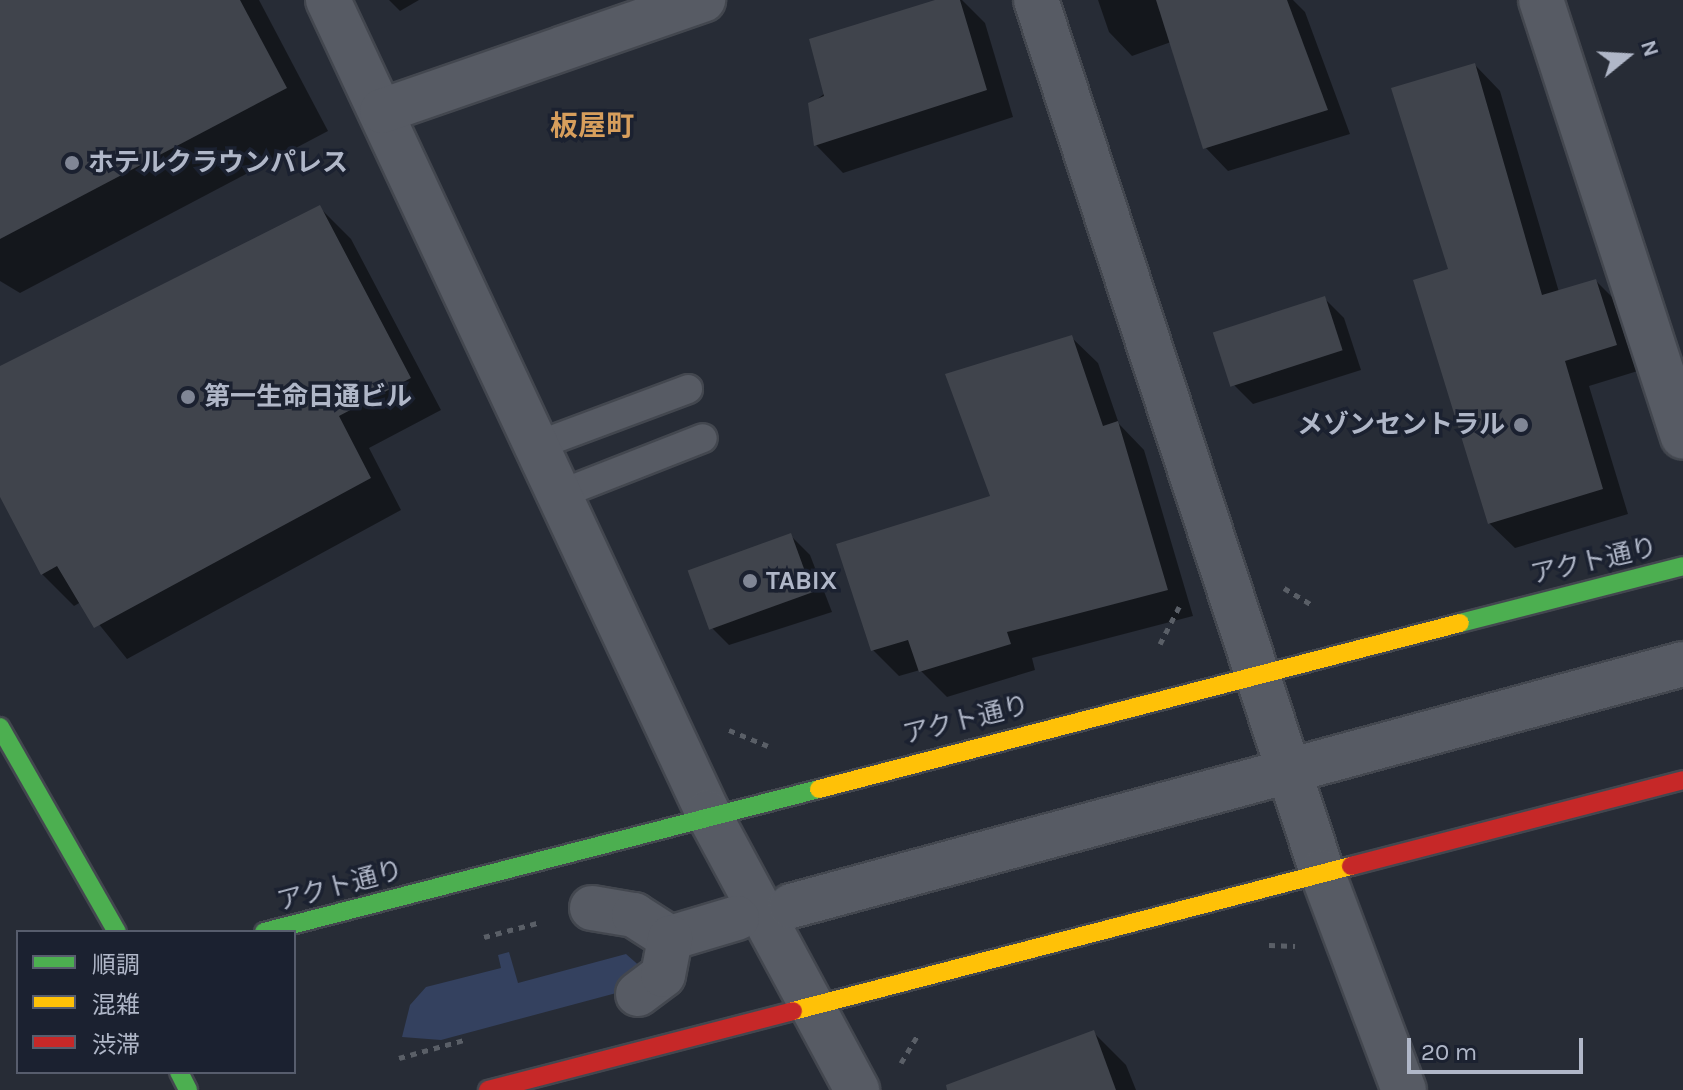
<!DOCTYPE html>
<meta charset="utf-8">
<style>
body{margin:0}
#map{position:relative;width:1683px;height:1090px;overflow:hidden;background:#272c36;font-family:Karla,"Noto Sans JP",sans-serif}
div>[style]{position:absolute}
.water>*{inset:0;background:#34415f}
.shadow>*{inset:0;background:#0007}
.building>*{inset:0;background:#40444c;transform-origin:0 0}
.path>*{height:5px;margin-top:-2.5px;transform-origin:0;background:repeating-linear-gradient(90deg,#5a5f67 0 6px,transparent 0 12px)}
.roads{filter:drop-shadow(2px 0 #43474f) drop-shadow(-2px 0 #43474f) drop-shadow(0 2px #43474f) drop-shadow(0 -2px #43474f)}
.lane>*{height:28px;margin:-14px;padding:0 14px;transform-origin:14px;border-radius:14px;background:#575b64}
.street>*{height:44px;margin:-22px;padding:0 22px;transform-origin:22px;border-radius:22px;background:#575b64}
.fast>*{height:18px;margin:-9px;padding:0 9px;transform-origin:9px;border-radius:9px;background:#4caf50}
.slow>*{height:18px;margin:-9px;padding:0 9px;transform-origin:9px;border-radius:9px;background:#ffc107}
.jam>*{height:18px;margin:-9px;padding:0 9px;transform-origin:9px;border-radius:9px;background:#c62828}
.dots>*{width:22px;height:22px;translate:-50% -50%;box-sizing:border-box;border:4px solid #1b2130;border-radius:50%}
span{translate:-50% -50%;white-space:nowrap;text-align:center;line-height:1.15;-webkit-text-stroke:7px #1b2130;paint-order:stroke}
.poi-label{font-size:26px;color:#b0b7c8;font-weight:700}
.left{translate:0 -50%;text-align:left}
.right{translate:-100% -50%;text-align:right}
.street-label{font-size:26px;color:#b0b7c8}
.neighbourhood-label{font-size:28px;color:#d79e5c;font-weight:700}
.legend{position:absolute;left:16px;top:930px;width:280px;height:144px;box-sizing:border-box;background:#1b2130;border:2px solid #575d6d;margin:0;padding:10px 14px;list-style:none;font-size:24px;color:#b0b7c8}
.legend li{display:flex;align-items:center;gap:16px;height:40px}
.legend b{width:40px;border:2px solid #575d6d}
.north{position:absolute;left:1587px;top:16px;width:80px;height:80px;-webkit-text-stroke:6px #1b2130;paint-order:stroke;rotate:72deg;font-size:22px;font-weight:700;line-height:32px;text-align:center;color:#b0b7c8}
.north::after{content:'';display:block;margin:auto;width:28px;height:36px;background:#b0b7c8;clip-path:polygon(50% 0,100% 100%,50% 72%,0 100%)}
.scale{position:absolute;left:1407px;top:1038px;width:176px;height:36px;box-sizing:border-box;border:4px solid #b0b7c8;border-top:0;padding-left:10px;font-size:24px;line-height:28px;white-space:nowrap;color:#b0b7c8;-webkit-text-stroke:6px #1b2130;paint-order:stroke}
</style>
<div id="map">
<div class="water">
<div style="clip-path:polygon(509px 952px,518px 983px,626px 954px,643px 969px,635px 988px,441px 1040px,402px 1037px,410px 1005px,426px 987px,501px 968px,498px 955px)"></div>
</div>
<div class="shadow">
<div style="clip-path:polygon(0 0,259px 0,328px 131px,20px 293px,0 281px)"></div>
<div style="clip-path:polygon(389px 0,419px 0,400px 11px)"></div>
<div style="clip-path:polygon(942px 0,962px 0,985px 23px,1013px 117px,843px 173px,816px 145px,810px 105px)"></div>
<div style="clip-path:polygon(1098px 0,1293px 0,1305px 12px,1350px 134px,1228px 171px,1205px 147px,1171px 42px,1132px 56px,1109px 32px)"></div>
<div style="clip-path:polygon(1475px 65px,1500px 91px,1559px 292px,1596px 281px,1622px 307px,1641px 370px,1589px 386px,1628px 514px,1515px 548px,1489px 523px,1451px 271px)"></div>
<div style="clip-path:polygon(320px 208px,351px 239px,441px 410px,369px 448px,401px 510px,127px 659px,81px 602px,74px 606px,42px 574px,0 493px,0 368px)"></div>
<div style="clip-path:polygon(1324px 298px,1344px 318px,1361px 370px,1253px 404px,1233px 384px)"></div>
<div style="clip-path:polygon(1071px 337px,1098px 363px,1119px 424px,1144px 450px,1193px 616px,1032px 658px,1035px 670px,947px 697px,920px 670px,899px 676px,873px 650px,993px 498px)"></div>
<div style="clip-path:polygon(790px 535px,810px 555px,832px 612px,729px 645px,710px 626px)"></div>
<div style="clip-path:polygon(1093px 1032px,1126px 1065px,1136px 1090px,968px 1090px)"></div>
</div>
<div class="building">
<div style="clip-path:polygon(0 0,240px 0,287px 88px,0 239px)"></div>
<div style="clip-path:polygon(935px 0,960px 0,987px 90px,814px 146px,808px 103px,824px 96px,809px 39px)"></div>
<div style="clip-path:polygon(1156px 0,1287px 0,1328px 110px,1203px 149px)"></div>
<div style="clip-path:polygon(1475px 63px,1542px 295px,1596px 279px,1617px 345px,1565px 361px,1603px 489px,1488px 524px,1413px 280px,1448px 269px,1391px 88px)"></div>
<div style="clip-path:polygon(320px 205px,411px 378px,339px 416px,371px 478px,94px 628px,57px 566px,41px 575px,0 497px,0 366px)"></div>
<div style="left:1325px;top:296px;width:57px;height:118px;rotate:72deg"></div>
<div style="clip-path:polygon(1072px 335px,1103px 426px,1118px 421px,1168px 590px,1007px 632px,1011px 644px,919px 672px,908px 640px,871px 651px,836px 544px,990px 496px,945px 374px)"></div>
<div style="left:791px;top:533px;width:63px;height:110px;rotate:70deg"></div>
<div style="clip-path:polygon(1094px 1030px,1116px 1090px,947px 1090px,946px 1085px)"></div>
</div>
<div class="path">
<div style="left:1284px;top:588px;width:35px;rotate:31deg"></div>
<div style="left:1160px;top:644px;width:42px;rotate:-62.8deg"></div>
<div style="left:729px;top:730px;width:42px;rotate:22.3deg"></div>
<div style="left:484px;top:937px;width:59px;rotate:-14.7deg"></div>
<div style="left:1269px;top:945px;width:26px;rotate:2deg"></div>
<div style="left:399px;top:1058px;width:67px;rotate:-15.5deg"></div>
<div style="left:901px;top:1063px;width:35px;rotate:-59deg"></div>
</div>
<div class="roads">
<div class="lane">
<div style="left:541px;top:444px;width:157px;rotate:-20.5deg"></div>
<div style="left:563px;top:493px;width:150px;rotate:-21.4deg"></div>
</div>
<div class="street">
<div style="left:328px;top:0;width:897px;rotate:64.95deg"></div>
<div style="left:708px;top:813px;width:315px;rotate:61.7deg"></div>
<div style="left:1036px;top:0;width:918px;rotate:71.84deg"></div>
<div style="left:1322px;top:872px;width:233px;rotate:69.4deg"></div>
<div style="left:1541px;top:0;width:459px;rotate:72deg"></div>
<div style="left:382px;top:111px;width:340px;rotate:-19.1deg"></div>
<div style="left:791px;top:906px;width:924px;rotate:-15.18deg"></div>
<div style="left:592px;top:908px;width:43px;rotate:9.5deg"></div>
<div style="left:634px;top:915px;width:43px;rotate:32.6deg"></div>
<div style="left:670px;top:938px;width:70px;rotate:-16.6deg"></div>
<div style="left:638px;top:994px;width:31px;rotate:-37deg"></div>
<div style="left:663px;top:975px;width:38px;rotate:-79deg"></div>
</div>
<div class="fast">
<div style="left:1460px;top:623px;width:230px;rotate:-14.3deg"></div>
<div style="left:0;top:727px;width:236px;rotate:60.3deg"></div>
<div style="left:264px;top:932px;width:573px;rotate:-14.45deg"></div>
<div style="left:179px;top:1072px;width:20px;rotate:63deg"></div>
</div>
<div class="slow">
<div style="left:819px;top:789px;width:662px;rotate:-14.52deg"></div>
<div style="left:793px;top:1011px;width:577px;rotate:-14.57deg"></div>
</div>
<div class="jam">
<div style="left:1351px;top:866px;width:343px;rotate:-14.5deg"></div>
<div style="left:488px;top:1090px;width:315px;rotate:-14.5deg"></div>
</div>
</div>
<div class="dots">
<div style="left:72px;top:163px;background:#808695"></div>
<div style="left:188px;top:397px;background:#808695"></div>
<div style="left:1521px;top:425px;background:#808695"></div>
<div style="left:750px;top:581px;background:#808695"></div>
</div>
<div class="poi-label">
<span class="left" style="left:88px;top:163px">ホテルクラウンパレス</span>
<span class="left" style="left:204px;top:397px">第一生命日通ビル</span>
<span class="right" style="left:1505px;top:425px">メゾンセントラル</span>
<span class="left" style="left:766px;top:581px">TABIX</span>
</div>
<div class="street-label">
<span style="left:1594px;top:561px;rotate:-13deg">アクト通り</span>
<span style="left:966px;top:720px;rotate:-14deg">アクト通り</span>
<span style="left:340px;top:886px;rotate:-15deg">アクト通り</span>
</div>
<div class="neighbourhood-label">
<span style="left:592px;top:126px">板屋町</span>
</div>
<ul class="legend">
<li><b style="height:10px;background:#4caf50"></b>順調</li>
<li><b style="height:10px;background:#ffc107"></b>混雑</li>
<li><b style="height:10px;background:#c62828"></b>渋滞</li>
</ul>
<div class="north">N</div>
<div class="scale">20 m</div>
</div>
